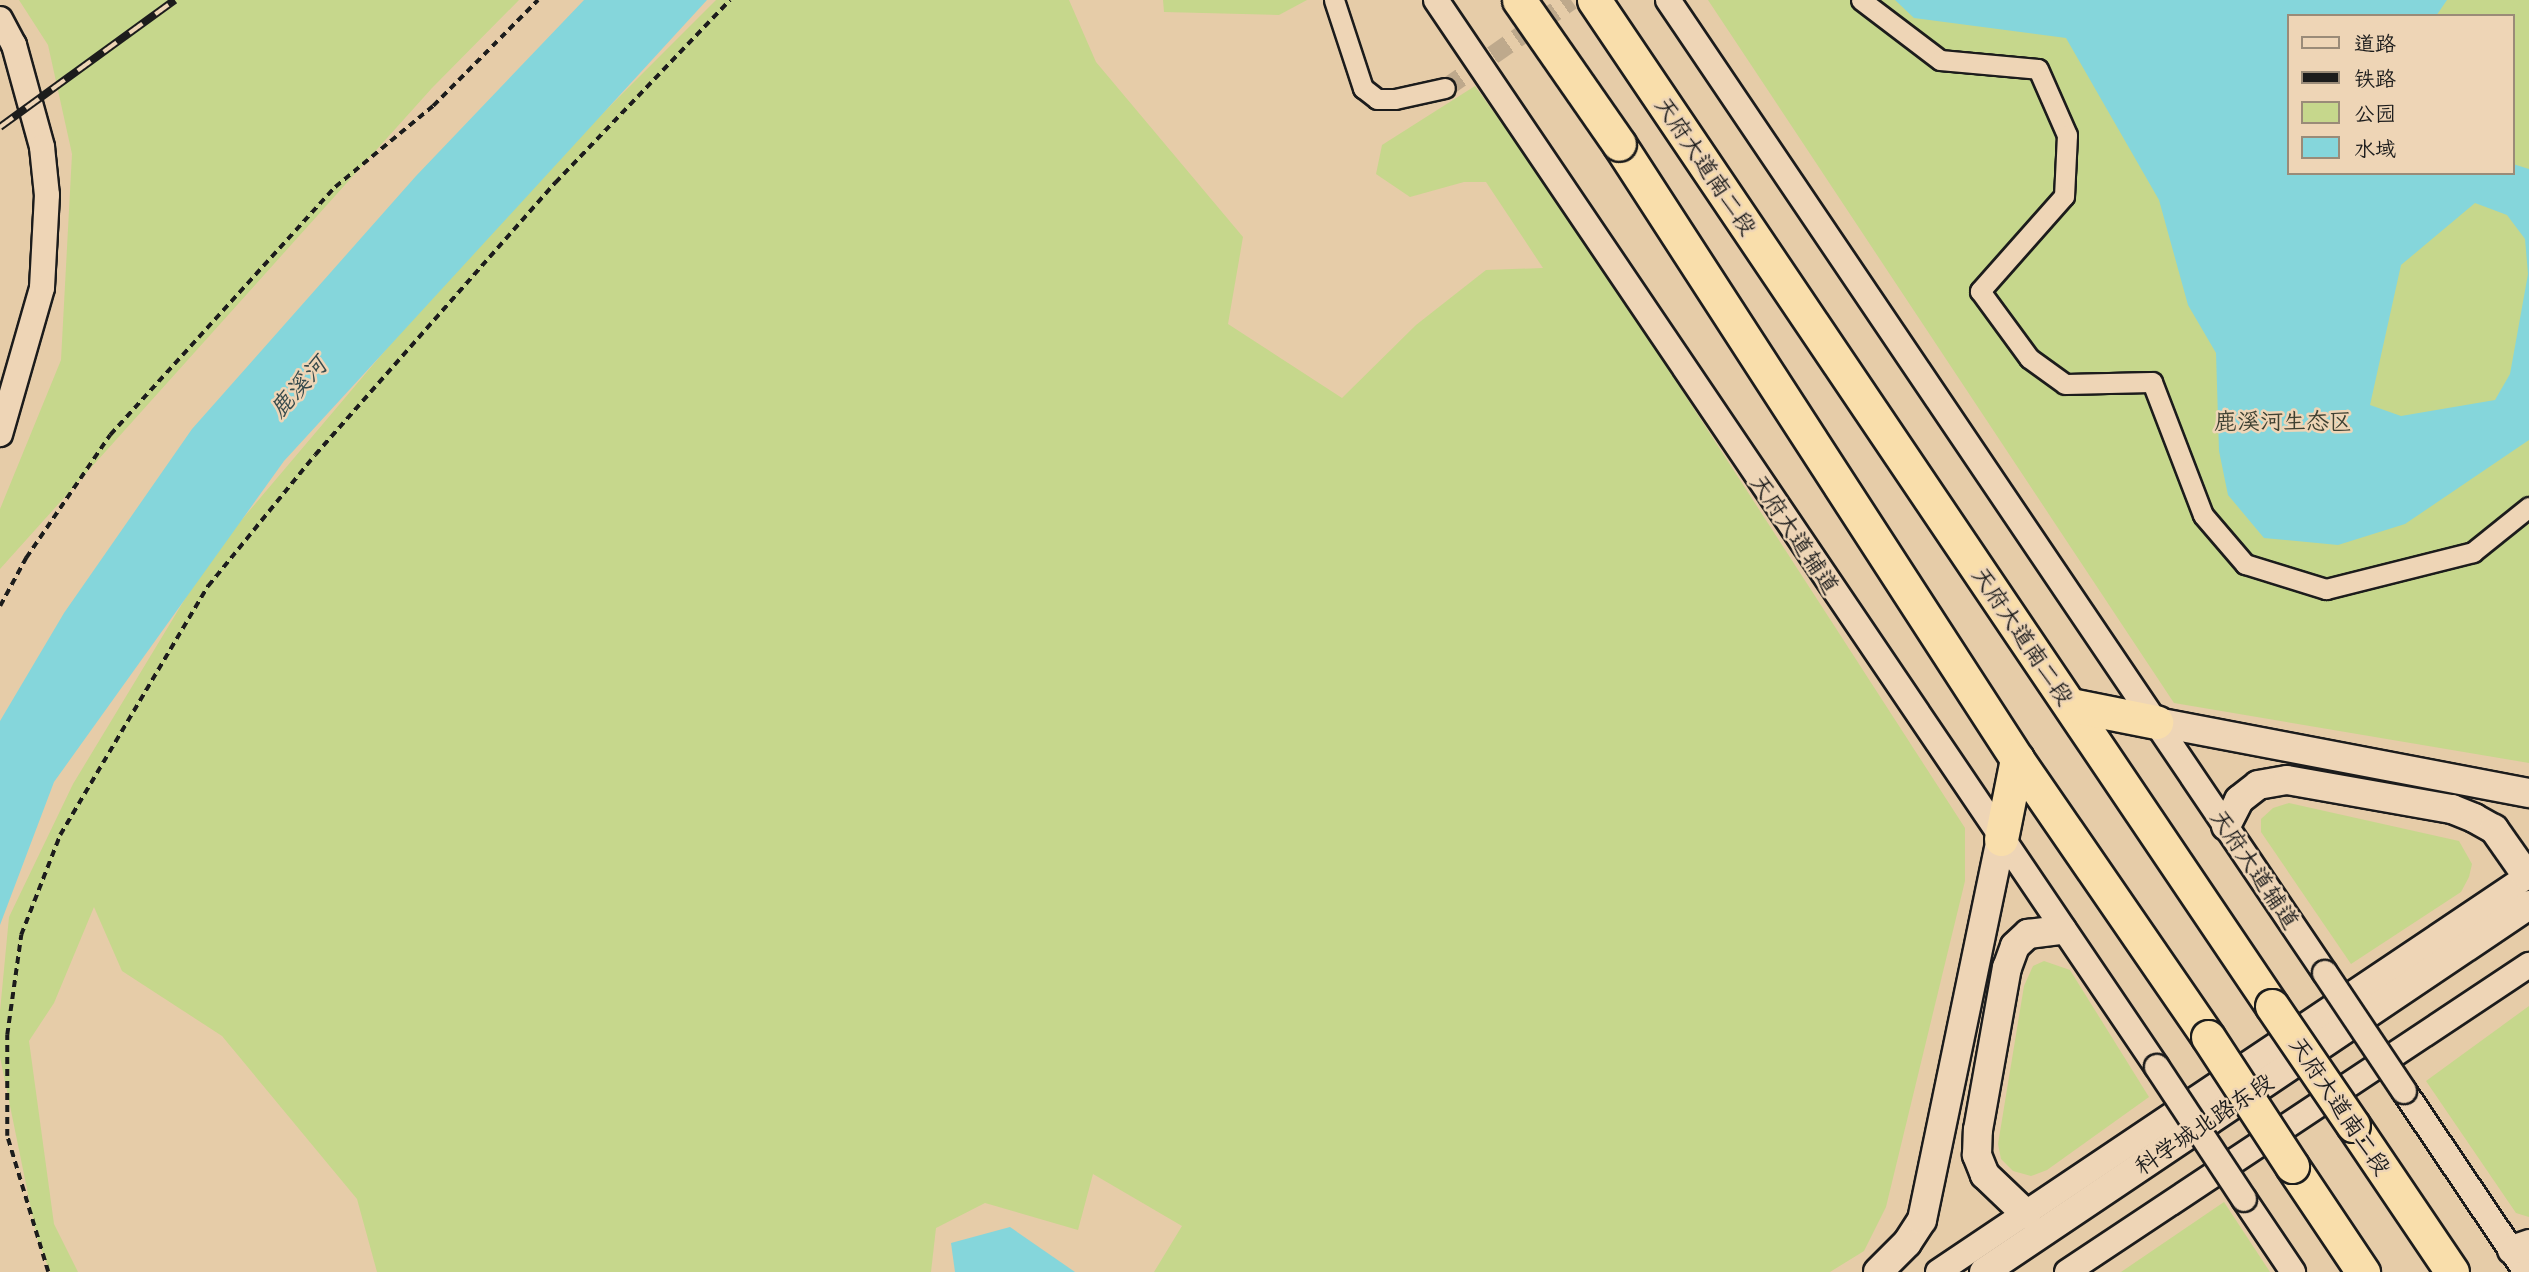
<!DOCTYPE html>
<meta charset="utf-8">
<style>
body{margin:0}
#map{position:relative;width:2529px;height:1272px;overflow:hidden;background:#e6cca8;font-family:Itim,"LXGW WenKai TC",sans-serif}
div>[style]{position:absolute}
.green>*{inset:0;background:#c6d78c}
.water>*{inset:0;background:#85d6db}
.minor-tunnel>*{height:19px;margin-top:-9.5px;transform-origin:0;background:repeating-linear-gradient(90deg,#bea98c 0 19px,transparent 0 29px)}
.path>*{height:3.5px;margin-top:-1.75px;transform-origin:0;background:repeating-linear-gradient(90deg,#1c1c1c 0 7px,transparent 0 12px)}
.roads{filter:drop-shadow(2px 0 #1c1c1c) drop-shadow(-2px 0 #1c1c1c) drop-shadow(0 2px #1c1c1c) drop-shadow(0 -2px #1c1c1c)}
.minor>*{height:19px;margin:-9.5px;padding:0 9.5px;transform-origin:9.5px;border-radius:9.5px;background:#eed5b6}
.tertiary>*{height:24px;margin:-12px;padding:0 12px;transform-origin:12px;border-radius:12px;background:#eed5b6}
.secondary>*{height:28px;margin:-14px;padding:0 14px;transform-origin:14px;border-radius:14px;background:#eed5b6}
.trunk>*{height:33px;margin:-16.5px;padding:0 16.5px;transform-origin:16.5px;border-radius:16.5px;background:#f9deab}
.rail>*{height:8px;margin-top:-4px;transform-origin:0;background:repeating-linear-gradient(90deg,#eed5b6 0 16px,#1c1c1c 0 32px);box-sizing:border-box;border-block:2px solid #1c1c1c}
.bridges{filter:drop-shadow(2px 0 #1c1c1c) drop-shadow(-2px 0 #1c1c1c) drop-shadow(0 2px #1c1c1c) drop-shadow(0 -2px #1c1c1c)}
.tertiary-bridge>*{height:24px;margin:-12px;padding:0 12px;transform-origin:12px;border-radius:12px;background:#eed5b6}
.trunk-bridge>*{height:33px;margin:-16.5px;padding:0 16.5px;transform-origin:16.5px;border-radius:16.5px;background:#f9deab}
span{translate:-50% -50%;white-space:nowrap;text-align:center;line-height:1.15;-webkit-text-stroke:5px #eed5b6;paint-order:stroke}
.street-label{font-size:23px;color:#1c1c1c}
.park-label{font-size:23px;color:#3e4132}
.water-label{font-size:24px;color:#364a4c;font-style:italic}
.legend{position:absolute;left:2287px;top:14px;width:228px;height:161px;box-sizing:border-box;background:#eed5b6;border:2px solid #9a8b78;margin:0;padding:9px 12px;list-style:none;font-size:21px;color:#1c1c1c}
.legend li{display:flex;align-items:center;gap:14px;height:35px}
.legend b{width:35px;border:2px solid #9a8b78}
</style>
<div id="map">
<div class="green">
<div style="clip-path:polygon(19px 0,519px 0,432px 88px,0 569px,0 509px,61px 360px,72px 154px,48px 45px)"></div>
<div style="clip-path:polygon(716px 0,1069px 0,1096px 62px,1243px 237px,1228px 324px,1342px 398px,1416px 325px,1486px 270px,1543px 268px,1486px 182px,1464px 182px,1410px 197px,1376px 174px,1382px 145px,1475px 86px,1579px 231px,1965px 828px,1965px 881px,1886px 1207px,1864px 1251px,1830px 1272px,1154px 1272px,1182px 1226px,1093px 1174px,1078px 1230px,985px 1203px,936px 1228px,931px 1272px,377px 1272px,357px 1199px,222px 1036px,122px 971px,94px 907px,54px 1003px,29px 1041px,54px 1224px,78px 1272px,50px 1272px,37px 1238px,0 1057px,0 1011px,9px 917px,73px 784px,211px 556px,494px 222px)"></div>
<div style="clip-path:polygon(1163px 0,1307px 0,1279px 15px,1164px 12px)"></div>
<div style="clip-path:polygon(evenodd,1708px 0,2529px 0,2529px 763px,2174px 703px,1708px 0,2289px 16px,2513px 16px,2513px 173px,2289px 173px,2289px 16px)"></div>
<div style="clip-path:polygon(2289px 803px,2459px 841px,2472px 864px,2469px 877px,2461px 892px,2351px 964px,2261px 832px,2261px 819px,2273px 808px)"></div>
<div style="clip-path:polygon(2044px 961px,2070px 970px,2149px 1097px,2047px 1170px,2031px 1176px,2013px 1171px,2001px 1159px,1998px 1144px,2024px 986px,2033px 966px)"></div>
<div style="clip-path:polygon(2529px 1006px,2529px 1217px,2516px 1213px,2426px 1081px)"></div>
<div style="clip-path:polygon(2224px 1202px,2270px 1272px,2121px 1272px)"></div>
</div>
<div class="water">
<div style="clip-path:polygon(584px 0,707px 0,284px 461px,54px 782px,0 925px,0 721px,64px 613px,192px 429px,416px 176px)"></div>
<div style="clip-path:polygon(evenodd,1895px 0,2447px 0,2436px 16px,2289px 16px,2289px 173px,2513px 173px,2513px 164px,2529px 169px,2529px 440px,2405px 524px,2338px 545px,2264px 538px,2228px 495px,2219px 451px,2216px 353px,2188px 305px,2159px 200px,2066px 38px,1914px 18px,1895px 0,2475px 203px,2507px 215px,2525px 239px,2528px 274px,2510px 374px,2495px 400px,2401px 416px,2370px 405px,2401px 265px,2475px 203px)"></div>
<div style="clip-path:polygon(1010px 1227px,1075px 1272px,955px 1272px,951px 1243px)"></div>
</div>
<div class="minor-tunnel">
<div style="left:1445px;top:88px;width:154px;rotate:-34.9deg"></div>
</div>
<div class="path">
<div style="left:0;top:606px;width:55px;rotate:-61.6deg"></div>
<div style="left:26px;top:558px;width:149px;rotate:-55.7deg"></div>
<div style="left:110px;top:435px;width:335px;rotate:-47.8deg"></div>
<div style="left:335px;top:187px;width:127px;rotate:-39.6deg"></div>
<div style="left:433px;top:106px;width:149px;rotate:-45.3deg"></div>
<div style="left:48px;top:1272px;width:142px;rotate:-106.8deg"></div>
<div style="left:7px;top:1136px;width:101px;rotate:-90deg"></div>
<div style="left:7px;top:1035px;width:101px;rotate:-82deg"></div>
<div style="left:21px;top:935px;width:107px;rotate:-68.7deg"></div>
<div style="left:60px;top:835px;width:290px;rotate:-59.3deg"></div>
<div style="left:208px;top:586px;width:169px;rotate:-50.8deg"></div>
<div style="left:315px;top:455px;width:363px;rotate:-48.6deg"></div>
<div style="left:555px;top:183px;width:253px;rotate:-46.3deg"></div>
</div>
<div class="roads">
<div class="minor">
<div style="left:1334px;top:0;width:93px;rotate:71.8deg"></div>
<div style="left:1363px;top:88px;width:18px;rotate:38deg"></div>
<div style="left:1377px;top:99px;width:18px"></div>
<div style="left:1395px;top:99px;width:51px;rotate:-12.4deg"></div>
<div style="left:1861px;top:0;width:99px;rotate:37.2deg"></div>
<div style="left:1940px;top:60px;width:98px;rotate:5.2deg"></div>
<div style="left:2038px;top:69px;width:72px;rotate:66.3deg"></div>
<div style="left:2067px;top:135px;width:61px;rotate:92.8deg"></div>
<div style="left:2064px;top:196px;width:127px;rotate:131.5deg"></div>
<div style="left:1980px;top:291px;width:83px;rotate:53.8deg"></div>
<div style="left:2029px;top:358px;width:44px;rotate:35.8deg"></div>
<div style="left:2065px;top:384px;width:87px;rotate:-1.3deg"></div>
<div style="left:2152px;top:382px;width:142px;rotate:69deg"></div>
<div style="left:2203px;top:515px;width:65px;rotate:49.4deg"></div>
<div style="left:2245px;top:564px;width:85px;rotate:17.2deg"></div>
<div style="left:2326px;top:589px;width:152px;rotate:-14.1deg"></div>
<div style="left:2473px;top:552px;width:72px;rotate:-38.8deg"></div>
</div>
<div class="tertiary">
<div style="left:1436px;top:0;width:1288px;rotate:55.95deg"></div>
<div style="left:1668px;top:0;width:1174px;rotate:55.97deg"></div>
<div style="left:0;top:19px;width:30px;rotate:62deg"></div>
<div style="left:14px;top:45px;width:106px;rotate:74.6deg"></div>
<div style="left:42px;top:147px;width:48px;rotate:84.1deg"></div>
<div style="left:47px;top:195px;width:93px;rotate:93.1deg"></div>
<div style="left:42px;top:288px;width:152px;rotate:106deg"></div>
<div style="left:2404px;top:1091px;width:218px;rotate:56deg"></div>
<div style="left:2244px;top:1199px;width:88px;rotate:56.1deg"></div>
<div style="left:1938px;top:1272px;width:712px;rotate:-33.89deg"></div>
<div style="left:2067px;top:1272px;width:555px;rotate:-33.6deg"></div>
</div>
<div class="secondary">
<div style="left:2156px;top:722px;width:380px;rotate:10.8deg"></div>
<div style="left:2226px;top:826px;width:29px;rotate:-63deg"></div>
<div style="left:2239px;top:800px;width:24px;rotate:-38deg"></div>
<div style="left:2258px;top:785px;width:29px;rotate:-10deg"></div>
<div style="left:2287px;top:780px;width:168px;rotate:10deg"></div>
<div style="left:2452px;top:809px;width:24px;rotate:22deg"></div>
<div style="left:2474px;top:818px;width:23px;rotate:29deg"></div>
<div style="left:2494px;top:829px;width:57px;rotate:54.9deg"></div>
<div style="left:2026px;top:1214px;width:57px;rotate:-136.4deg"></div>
<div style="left:1985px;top:1175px;width:22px;rotate:-112deg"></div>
<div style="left:1977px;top:1155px;width:25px;rotate:-88deg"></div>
<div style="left:1978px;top:1130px;width:165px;rotate:-79.9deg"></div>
<div style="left:2007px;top:968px;width:23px;rotate:-70deg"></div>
<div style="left:2015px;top:946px;width:18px;rotate:-43deg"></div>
<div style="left:2028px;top:934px;width:34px;rotate:-7deg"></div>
<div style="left:2512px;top:1250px;width:18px;rotate:-19deg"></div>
<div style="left:1878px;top:1272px;width:41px;rotate:-45deg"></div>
<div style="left:1907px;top:1243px;width:27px;rotate:-57deg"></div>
<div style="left:1922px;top:1220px;width:389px;rotate:-78.3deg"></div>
<div style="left:1984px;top:1272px;width:657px;rotate:-33.96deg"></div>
</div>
<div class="trunk">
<div style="left:1594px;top:0;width:1213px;rotate:56.02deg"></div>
<div style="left:1619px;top:144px;width:733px;rotate:57.09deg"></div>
<div style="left:2017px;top:759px;width:337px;rotate:55.5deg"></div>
<div style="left:2070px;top:705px;width:88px;rotate:11.2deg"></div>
<div style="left:2001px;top:839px;width:82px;rotate:-78.7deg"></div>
<div style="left:2353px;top:1125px;width:177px;rotate:56deg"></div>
<div style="left:2292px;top:1166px;width:128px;rotate:56.2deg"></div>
</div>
</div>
<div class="rail">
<div style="left:0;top:127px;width:216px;rotate:-36deg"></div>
</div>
<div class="bridges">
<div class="tertiary-bridge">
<div style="left:2325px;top:973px;width:142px;rotate:56.2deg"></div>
<div style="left:2157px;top:1067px;width:158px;rotate:56.6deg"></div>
</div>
<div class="trunk-bridge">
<div style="left:1519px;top:0;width:175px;rotate:55.2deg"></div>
<div style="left:2272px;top:1006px;width:144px;rotate:55.8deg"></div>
<div style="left:2208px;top:1037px;width:154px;rotate:56.9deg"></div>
</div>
</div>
<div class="street-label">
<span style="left:1706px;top:166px;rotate:56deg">天府大道南二段</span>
<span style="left:1795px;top:534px;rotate:56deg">天府大道辅道</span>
<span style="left:2023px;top:636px;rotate:56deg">天府大道南二段</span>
<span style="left:2255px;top:869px;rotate:56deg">天府大道辅道</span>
<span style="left:2340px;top:1106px;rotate:56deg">天府大道南二段</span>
<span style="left:2204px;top:1124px;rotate:-34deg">科学城北路东段</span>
</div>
<div class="park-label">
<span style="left:2283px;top:421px">鹿溪河生态区</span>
</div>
<div class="water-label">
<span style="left:298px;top:387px;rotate:-48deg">鹿溪河</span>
</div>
<ul class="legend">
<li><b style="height:9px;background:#eed5b6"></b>道路</li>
<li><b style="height:9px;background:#1c1c1c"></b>铁路</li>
<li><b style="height:19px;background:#c6d78c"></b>公园</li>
<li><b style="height:19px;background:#85d6db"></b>水域</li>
</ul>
</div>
